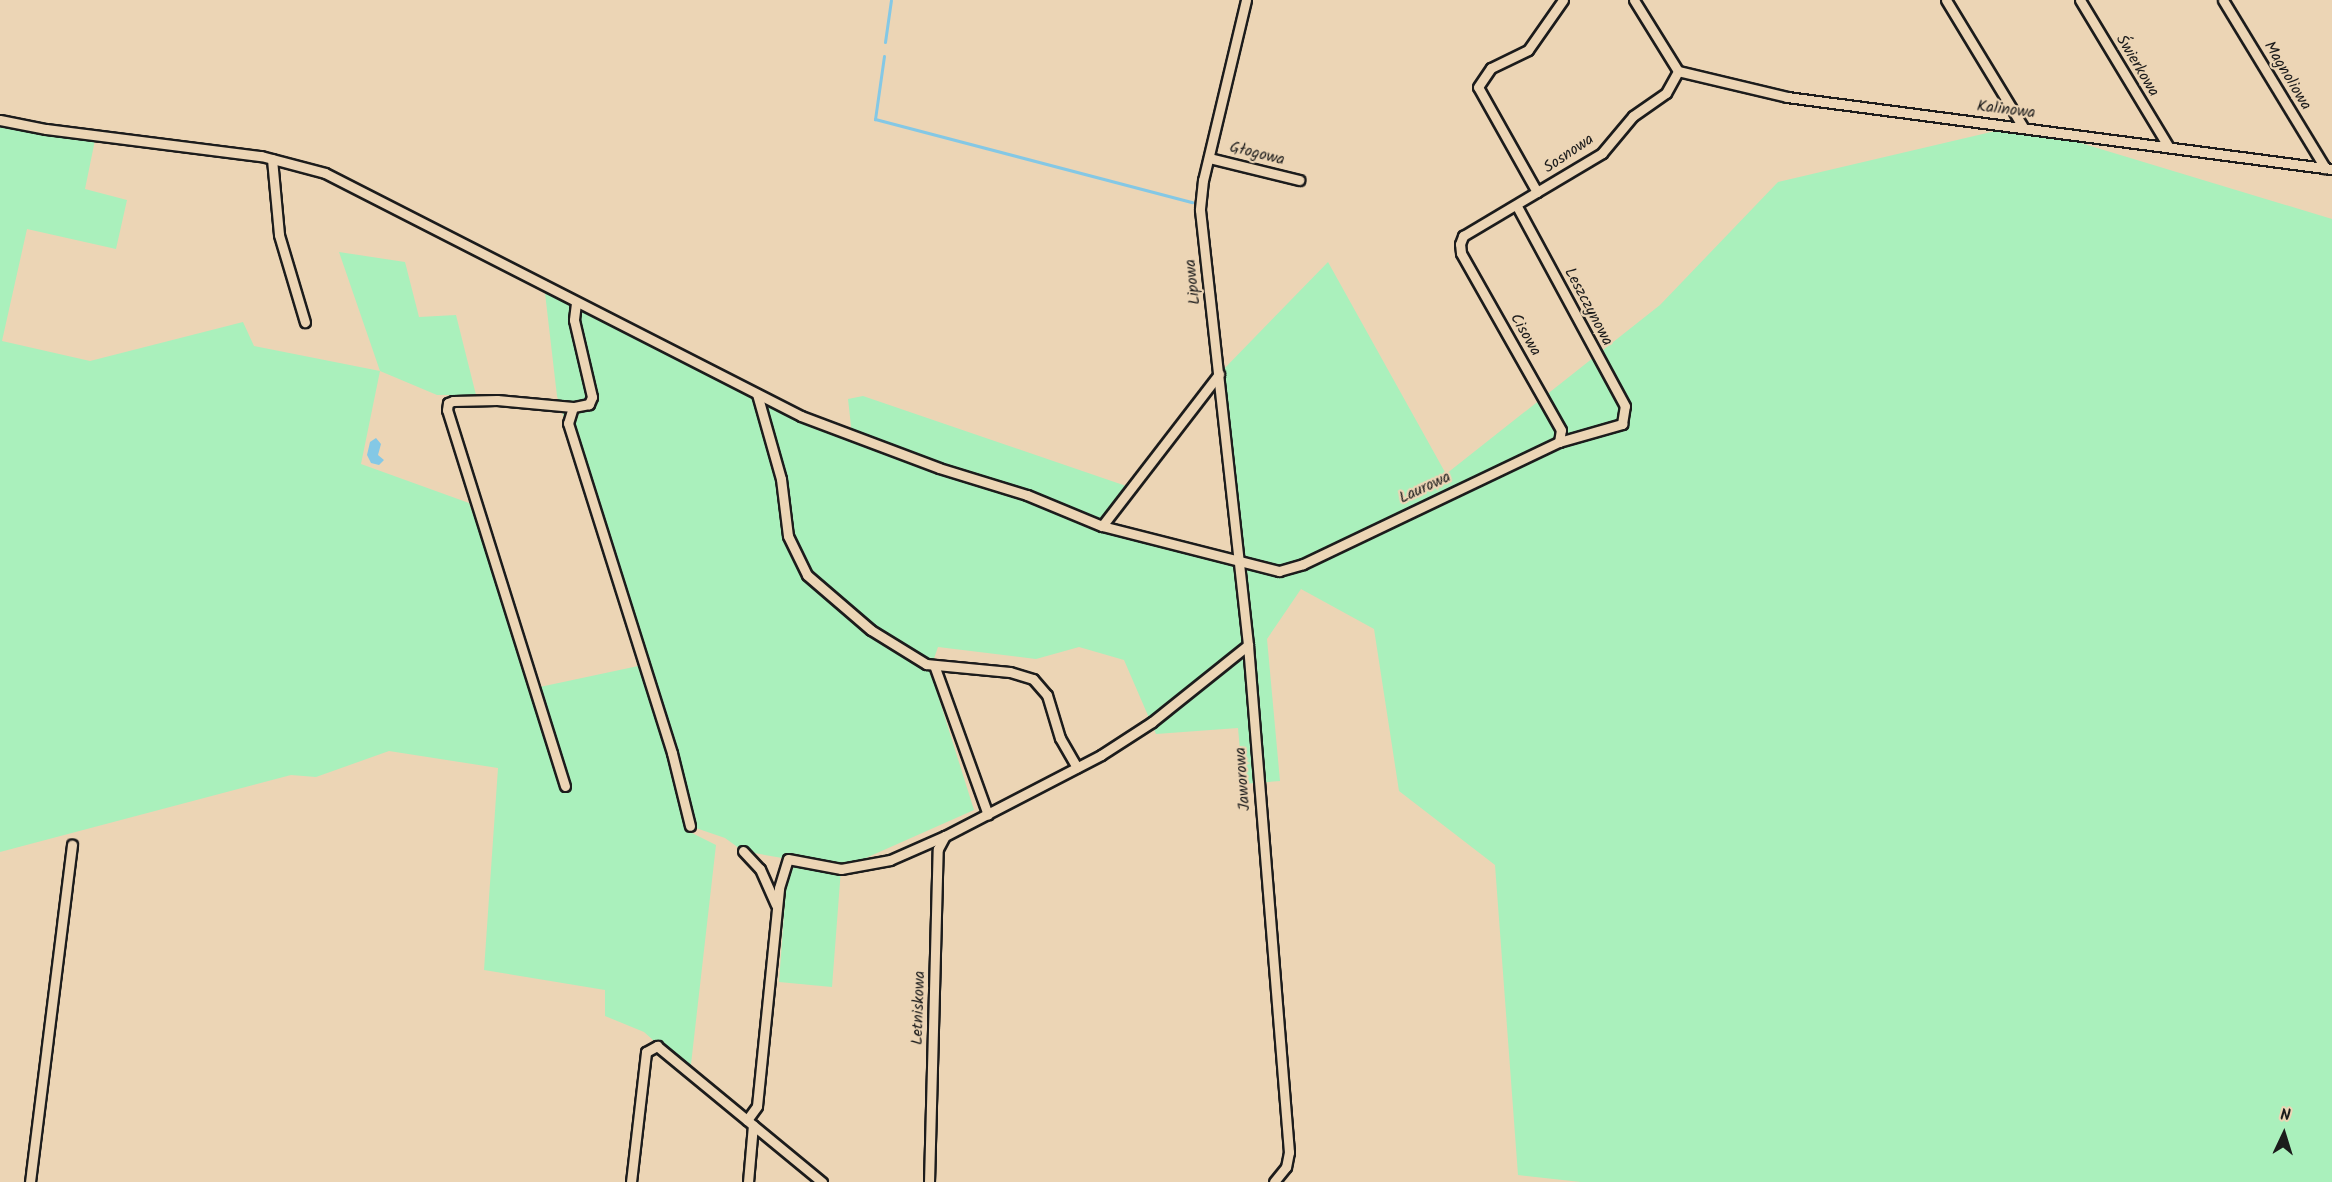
<!DOCTYPE html>
<meta charset="utf-8">
<style>
body{margin:0}
#map{position:relative;width:2332px;height:1182px;overflow:hidden;background:#ecd5b5;font-family:Kalam,sans-serif}
div>[style]{position:absolute}
.green>*{inset:0;background:#aaf0bc}
.water>*{inset:0;background:#84c8e5}
.stream>*{height:3px;margin:-1.5px;padding:0 1.5px;transform-origin:1.5px;border-radius:1.5px;background:#84c8e5}
.roads{filter:drop-shadow(2px 0 #1c1c1c) drop-shadow(-2px 0 #1c1c1c) drop-shadow(0 2px #1c1c1c) drop-shadow(0 -2px #1c1c1c)}
.minor>*{height:9px;margin:-4.5px;padding:0 4.5px;transform-origin:4.5px;border-radius:4.5px;background:#ecd5b5}
span{translate:-50% -50%;white-space:nowrap;text-align:center;line-height:1.15;-webkit-text-stroke:4.5px #ecd5b5;paint-order:stroke}
.street-label{font-size:16px;color:#1c1c1c}
.north{position:absolute;left:2254px;top:1104px;width:60px;height:60px;-webkit-text-stroke:4px #ecd5b5;paint-order:stroke;rotate:4deg;font-size:16px;font-weight:700;line-height:24px;text-align:center;color:#1c1c1c}
.north::after{content:'';display:block;margin:auto;width:21px;height:27px;background:#1c1c1c;clip-path:polygon(50% 0,100% 100%,50% 72%,0 100%)}
</style>
<div id="map">
<div class="green">
<div style="clip-path:polygon(0 125px,95px 140px,85px 189px,127px 200px,116px 249px,27px 229px,2px 341px,90px 361px,243px 322px,254px 346px,380px 371px,339px 252px,405px 262px,419px 317px,456px 315px,476px 395px,437px 395px,380px 371px,361px 464px,469px 503px,535px 688px,643px 665px,557px 396px,545px 293px,852px 435px,848px 399px,863px 396px,1132px 488px,1103px 525px,1240px 562px,1219px 374px,1328px 262px,1446px 474px,1660px 305px,1778px 182px,2021px 125px,2332px 219px,2332px 1182px,1581px 1182px,1518px 1175px,1495px 865px,1399px 791px,1374px 629px,1301px 589px,1267px 639px,1280px 781px,1243px 784px,1238px 728px,1156px 734px,1124px 660px,1079px 647px,1036px 659px,938px 647px,930px 670px,974px 810px,841px 869px,832px 987px,779px 982px,788px 859px,743px 851px,725px 838px,690px 826px,675px 769px,686px 830px,716px 845px,690px 1073px,644px 1032px,605px 1016px,605px 990px,484px 970px,498px 768px,389px 751px,316px 777px,291px 775px,0 852px)"></div>
</div>
<div class="water">
<div style="clip-path:polygon(376px 438px,381px 444px,378px 455px,384px 460px,379px 465px,371px 463px,367px 455px,370px 442px)"></div>
</div>
<div class="stream">
<div style="left:885px;top:42px;width:42px;rotate:-81.9deg"></div>
<div style="left:884px;top:56px;width:64px;rotate:98.1deg"></div>
<div style="left:875px;top:119px;width:328px;rotate:14.7deg"></div>
</div>
<div class="roads">
<div class="minor">
<div style="left:1246px;top:0;width:185px;rotate:103.4deg"></div>
<div style="left:1203px;top:180px;width:30px;rotate:96deg"></div>
<div style="left:1200px;top:210px;width:438px;rotate:83.7deg"></div>
<div style="left:1248px;top:645px;width:509px;rotate:85.38deg"></div>
<div style="left:1289px;top:1152px;width:15px;rotate:101deg"></div>
<div style="left:1286px;top:1167px;width:19px;rotate:129deg"></div>
<div style="left:1634px;top:0;width:84px;rotate:58.2deg"></div>
<div style="left:1946px;top:0;width:149px;rotate:58.8deg"></div>
<div style="left:2080px;top:0;width:170px;rotate:58.9deg"></div>
<div style="left:2223px;top:0;width:197px;rotate:58.7deg"></div>
<div style="left:1678px;top:71px;width:112px;rotate:13.4deg"></div>
<div style="left:1787px;top:97px;width:550px;rotate:7.53deg"></div>
<div style="left:0;top:120px;width:47px;rotate:11.1deg"></div>
<div style="left:46px;top:129px;width:217px;rotate:7.2deg"></div>
<div style="left:261px;top:156px;width:66px;rotate:14.9deg"></div>
<div style="left:325px;top:173px;width:534px;rotate:27.04deg"></div>
<div style="left:801px;top:416px;width:147px;rotate:20.6deg"></div>
<div style="left:939px;top:468px;width:92px;rotate:17.1deg"></div>
<div style="left:1027px;top:495px;width:81px;rotate:22.5deg"></div>
<div style="left:1102px;top:526px;width:183px;rotate:14.3deg"></div>
<div style="left:1279px;top:571px;width:25px;rotate:-16deg"></div>
<div style="left:1303px;top:564px;width:284px;rotate:-25.5deg"></div>
<div style="left:1559px;top:442px;width:66px;rotate:-15.9deg"></div>
<div style="left:1622px;top:424px;width:18px;rotate:-81deg"></div>
<div style="left:1625px;top:406px;width:227px;rotate:-118.4deg"></div>
<div style="left:1209px;top:158px;width:93px;rotate:13.7deg"></div>
<div style="left:272px;top:159px;width:76px;rotate:84.7deg"></div>
<div style="left:279px;top:235px;width:91px;rotate:73.4deg"></div>
<div style="left:1537px;top:192px;width:120px;rotate:-119.3deg"></div>
<div style="left:1478px;top:87px;width:23px;rotate:-56deg"></div>
<div style="left:1491px;top:68px;width:41px;rotate:-25.9deg"></div>
<div style="left:1528px;top:50px;width:61px;rotate:-55deg"></div>
<div style="left:576px;top:303px;width:17px;rotate:97deg"></div>
<div style="left:574px;top:320px;width:79px;rotate:76.8deg"></div>
<div style="left:592px;top:397px;width:8px;rotate:113deg"></div>
<div style="left:589px;top:404px;width:16px;rotate:169deg"></div>
<div style="left:573px;top:407px;width:17px;rotate:107deg"></div>
<div style="left:568px;top:423px;width:346px;rotate:72.5deg"></div>
<div style="left:672px;top:753px;width:75px;rotate:76.1deg"></div>
<div style="left:757px;top:394px;width:88px;rotate:74.2deg"></div>
<div style="left:781px;top:479px;width:57px;rotate:83deg"></div>
<div style="left:788px;top:536px;width:43px;rotate:64deg"></div>
<div style="left:807px;top:575px;width:84px;rotate:40.7deg"></div>
<div style="left:871px;top:630px;width:65px;rotate:31.7deg"></div>
<div style="left:926px;top:664px;width:84px;rotate:5.4deg"></div>
<div style="left:1010px;top:672px;width:24px;rotate:17deg"></div>
<div style="left:1033px;top:679px;width:21px;rotate:49deg"></div>
<div style="left:1047px;top:695px;width:45px;rotate:73.2deg"></div>
<div style="left:1060px;top:738px;width:34px;rotate:60deg"></div>
<div style="left:1559px;top:442px;width:12px;rotate:-81deg"></div>
<div style="left:1561px;top:430px;width:203px;rotate:-119.5deg"></div>
<div style="left:1461px;top:253px;width:9px;rotate:-96deg"></div>
<div style="left:1460px;top:244px;width:9px;rotate:-69deg"></div>
<div style="left:1463px;top:236px;width:162px;rotate:-30.8deg"></div>
<div style="left:1602px;top:153px;width:48px;rotate:-50deg"></div>
<div style="left:1633px;top:116px;width:40px;rotate:-34.9deg"></div>
<div style="left:1666px;top:93px;width:25px;rotate:-61deg"></div>
<div style="left:1102px;top:526px;width:192px;rotate:-52.4deg"></div>
<div style="left:934px;top:665px;width:159px;rotate:70.2deg"></div>
<div style="left:565px;top:786px;width:394px;rotate:-107.4deg"></div>
<div style="left:447px;top:410px;width:7px;rotate:-82deg"></div>
<div style="left:448px;top:403px;width:5px;rotate:-22deg"></div>
<div style="left:453px;top:401px;width:44px;rotate:-1.3deg"></div>
<div style="left:497px;top:400px;width:76px;rotate:5.3deg"></div>
<div style="left:743px;top:851px;width:25px;rotate:47deg"></div>
<div style="left:760px;top:869px;width:39px;rotate:66deg"></div>
<div style="left:747px;top:1120px;width:17px;rotate:-54deg"></div>
<div style="left:757px;top:1106px;width:219px;rotate:-84.2deg"></div>
<div style="left:779px;top:888px;width:30px;rotate:-73deg"></div>
<div style="left:788px;top:859px;width:54px;rotate:10.7deg"></div>
<div style="left:841px;top:869px;width:50px;rotate:-10.4deg"></div>
<div style="left:890px;top:860px;width:60px;rotate:-23.6deg"></div>
<div style="left:945px;top:836px;width:176px;rotate:-27.4deg"></div>
<div style="left:1101px;top:755px;width:61px;rotate:-32.9deg"></div>
<div style="left:1152px;top:722px;width:123px;rotate:-38.7deg"></div>
<div style="left:30px;top:1182px;width:340px;rotate:-82.9deg"></div>
<div style="left:631px;top:1182px;width:131px;rotate:-83.4deg"></div>
<div style="left:646px;top:1052px;width:13px;rotate:-29deg"></div>
<div style="left:657px;top:1046px;width:214px;rotate:39.5deg"></div>
<div style="left:748px;top:1182px;width:57px;rotate:-85deg"></div>
<div style="left:929px;top:1182px;width:333px;rotate:-88.5deg"></div>
<div style="left:938px;top:849px;width:15px;rotate:-62deg"></div>
</div>
</div>
<div class="street-label">
<span style="left:2137px;top:66px;rotate:59deg">Świerkowa</span>
<span style="left:2287px;top:76px;rotate:59deg">Magnoliowa</span>
<span style="left:2006px;top:110px;rotate:7deg">Kalinowa</span>
<span style="left:1257px;top:154px;rotate:14deg">Głogowa</span>
<span style="left:1569px;top:154px;rotate:-34deg">Sosnowa</span>
<span style="left:1193px;top:282px;rotate:-96deg">Lipowa</span>
<span style="left:1588px;top:307px;rotate:62deg">Leszczynowa</span>
<span style="left:1525px;top:335px;rotate:60deg">Cisowa</span>
<span style="left:1425px;top:488px;rotate:-25deg">Laurowa</span>
<span style="left:1243px;top:779px;rotate:-94deg">Jaworowa</span>
<span style="left:919px;top:1008px;rotate:-88deg">Letniskowa</span>
</div>
<div class="north">N</div>
</div>
